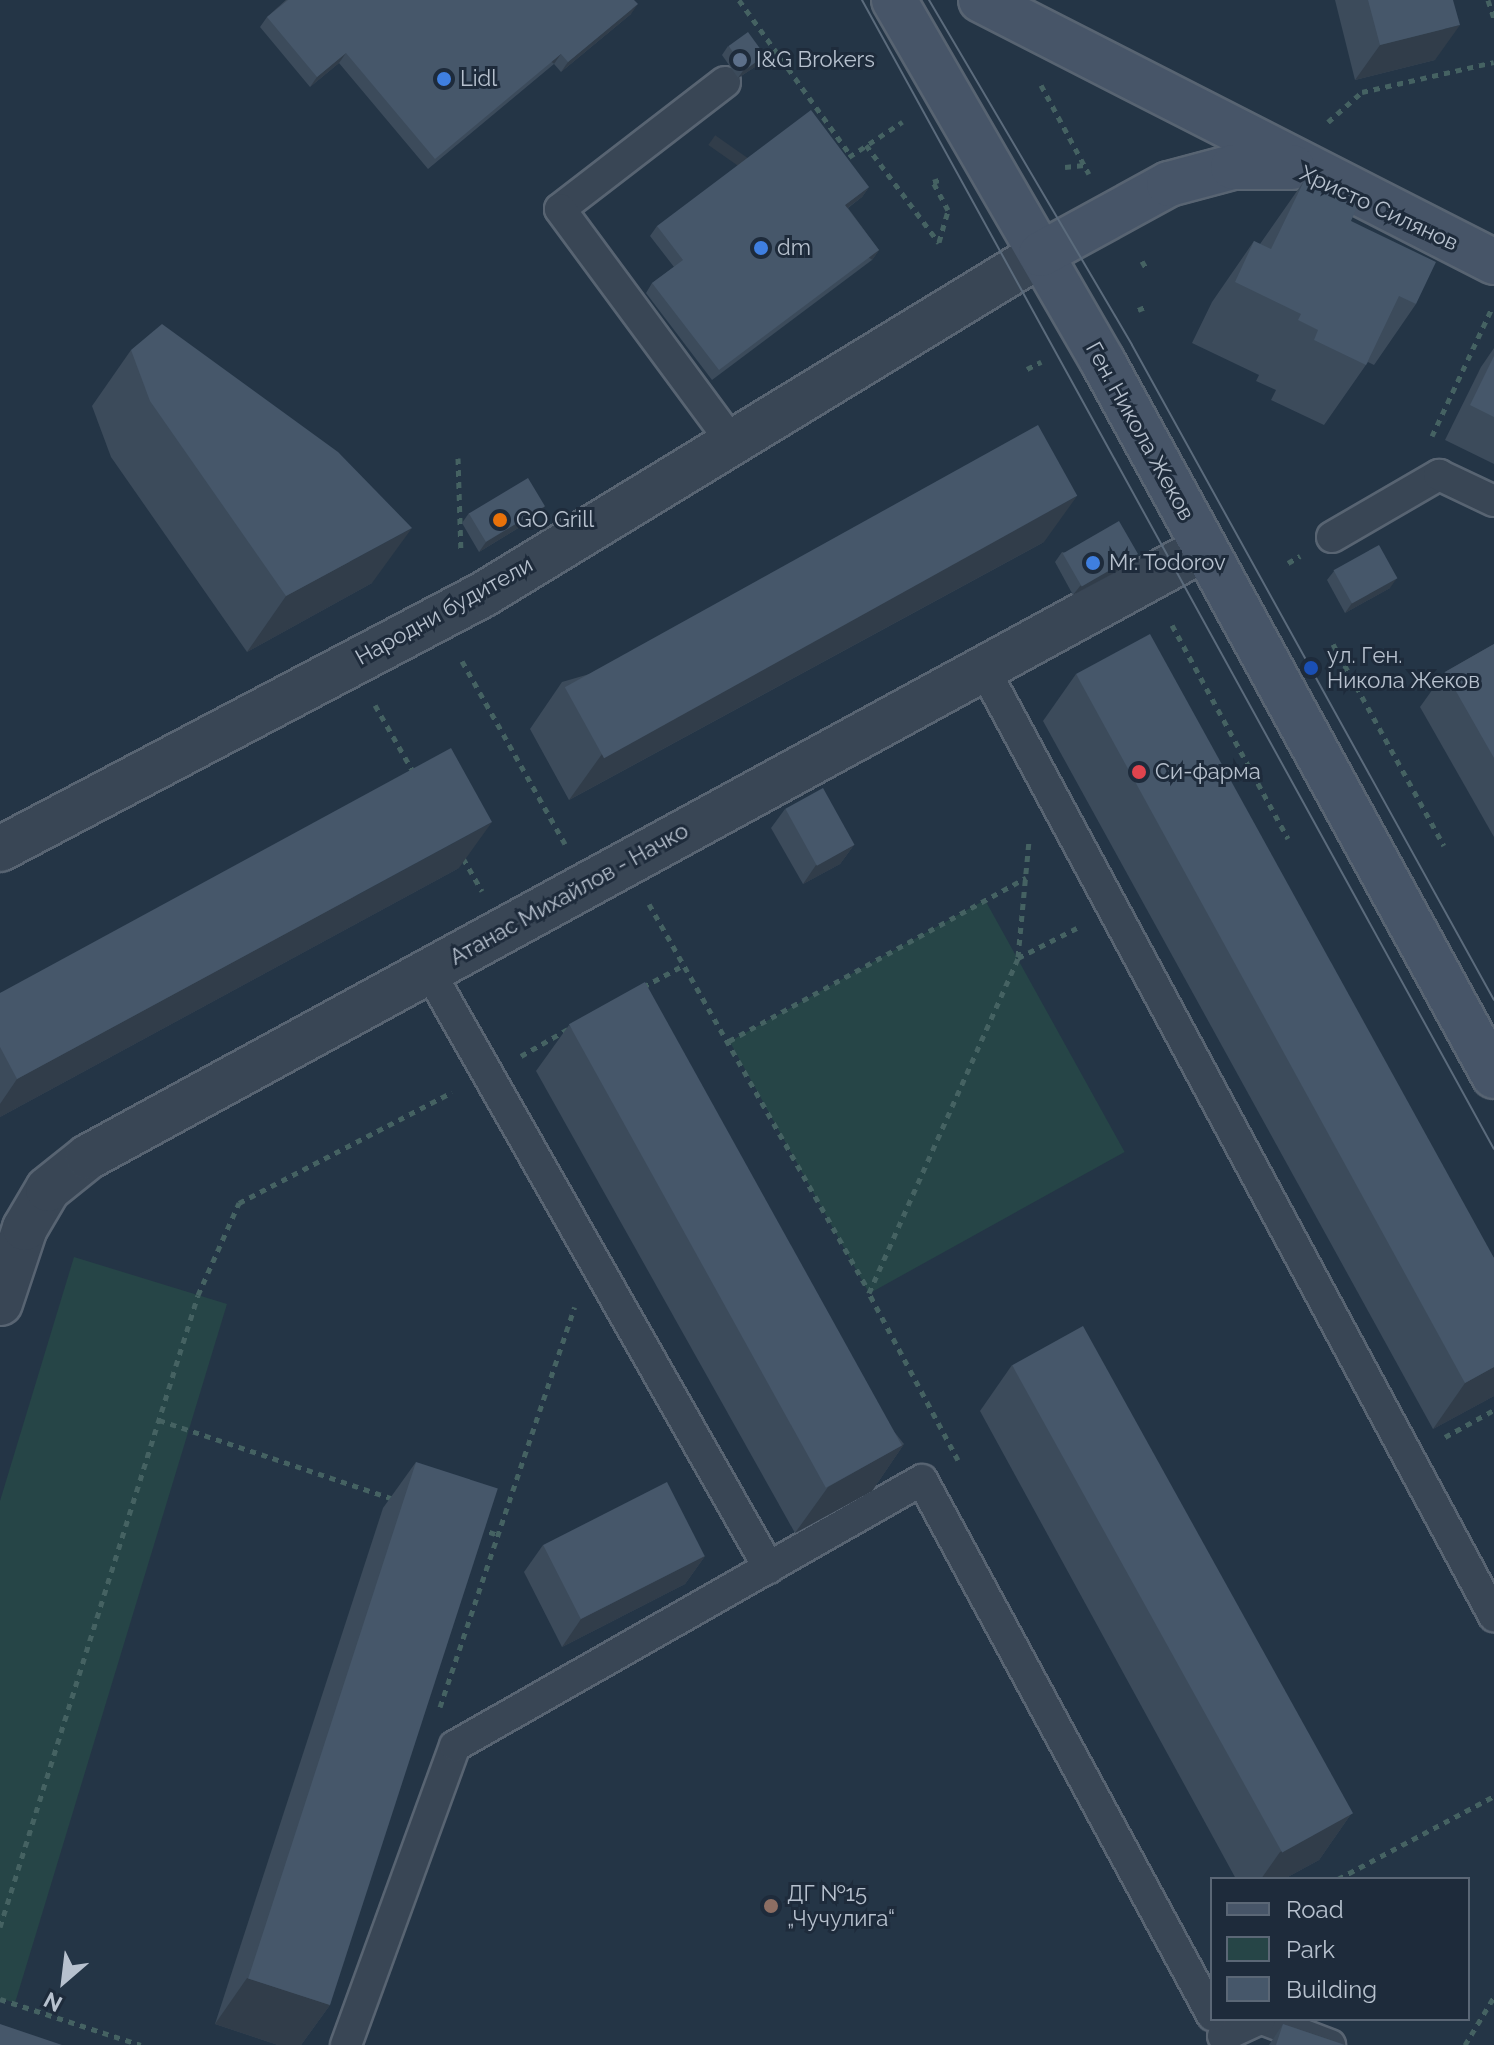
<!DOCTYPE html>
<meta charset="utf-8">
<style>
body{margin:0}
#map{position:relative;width:1494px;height:2045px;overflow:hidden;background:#243546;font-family:Raleway,sans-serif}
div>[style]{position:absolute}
.green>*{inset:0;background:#264547;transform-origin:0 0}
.path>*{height:5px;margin-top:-2.5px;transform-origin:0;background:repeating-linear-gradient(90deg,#456262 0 6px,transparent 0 12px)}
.roads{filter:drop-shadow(2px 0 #586472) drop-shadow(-2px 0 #586472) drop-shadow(0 2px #586472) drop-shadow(0 -2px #586472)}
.lane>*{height:30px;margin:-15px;padding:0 15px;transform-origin:15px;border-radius:15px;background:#394655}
.street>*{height:44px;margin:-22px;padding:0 22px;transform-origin:22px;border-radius:22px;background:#394655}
.secondary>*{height:44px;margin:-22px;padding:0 22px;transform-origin:22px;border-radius:22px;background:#475568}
.tram>*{height:2px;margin:-1px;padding:0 1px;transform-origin:1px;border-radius:1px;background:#5b6b7c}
.wall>*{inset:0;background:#3c4b5b}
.shaded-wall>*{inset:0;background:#313d4a;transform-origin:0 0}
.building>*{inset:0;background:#46576a;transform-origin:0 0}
.dots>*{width:22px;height:22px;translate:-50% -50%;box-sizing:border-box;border:4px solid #1e2b3b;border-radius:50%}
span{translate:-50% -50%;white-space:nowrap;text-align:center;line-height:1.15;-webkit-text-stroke:6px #1e2b3b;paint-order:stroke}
.poi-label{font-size:22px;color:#b7c1ce}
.left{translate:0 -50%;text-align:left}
.street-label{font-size:22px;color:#b7c1ce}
.legend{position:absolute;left:1210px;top:1877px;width:260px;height:144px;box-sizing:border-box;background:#1e2b3b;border:2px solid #5b6776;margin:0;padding:10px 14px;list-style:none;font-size:24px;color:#b7c1ce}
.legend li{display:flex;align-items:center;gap:16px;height:40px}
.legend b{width:40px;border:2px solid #5b6776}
.north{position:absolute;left:24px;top:1941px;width:80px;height:80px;-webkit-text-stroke:6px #1e2b3b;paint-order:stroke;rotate:208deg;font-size:22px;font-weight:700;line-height:32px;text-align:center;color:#b7c1ce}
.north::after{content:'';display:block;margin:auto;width:28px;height:36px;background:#b7c1ce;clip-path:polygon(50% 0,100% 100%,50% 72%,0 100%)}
</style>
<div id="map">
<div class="green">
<div style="left:985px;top:900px;width:288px;height:292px;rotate:61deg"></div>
<div style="clip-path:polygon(74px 1257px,227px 1304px,15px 2003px,0 1998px,0 1501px)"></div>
</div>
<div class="path">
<div style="left:739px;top:0;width:192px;rotate:54.3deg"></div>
<div style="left:1488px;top:0;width:20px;rotate:72deg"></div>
<div style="left:1041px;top:85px;width:101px;rotate:61.7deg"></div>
<div style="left:1328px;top:122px;width:45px;rotate:-41.4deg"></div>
<div style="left:1362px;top:92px;width:135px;rotate:-12.8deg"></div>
<div style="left:866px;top:145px;width:122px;rotate:53.3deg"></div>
<div style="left:849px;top:157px;width:64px;rotate:-33.4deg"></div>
<div style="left:1065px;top:167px;width:19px;rotate:-6deg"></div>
<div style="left:939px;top:242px;width:33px;rotate:-74deg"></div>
<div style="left:948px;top:210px;width:32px;rotate:-118deg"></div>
<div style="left:933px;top:182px;width:9px;rotate:-18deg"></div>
<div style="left:1142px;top:261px;width:8px;rotate:60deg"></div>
<div style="left:1138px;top:310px;width:8px;rotate:-23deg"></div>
<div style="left:1027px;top:369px;width:16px;rotate:-27deg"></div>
<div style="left:1432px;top:436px;width:141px;rotate:-64.9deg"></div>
<div style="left:458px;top:458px;width:93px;rotate:88.2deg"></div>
<div style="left:1288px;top:563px;width:14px;rotate:-30deg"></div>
<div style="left:1172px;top:625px;width:243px;rotate:61.5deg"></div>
<div style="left:1333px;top:644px;width:230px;rotate:61.2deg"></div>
<div style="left:462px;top:661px;width:210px;rotate:60.6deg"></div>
<div style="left:375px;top:705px;width:78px;rotate:60.2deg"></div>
<div style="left:463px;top:858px;width:38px;rotate:60deg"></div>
<div style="left:649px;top:904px;width:446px;rotate:60.4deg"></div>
<div style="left:1018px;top:957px;width:118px;rotate:-84.6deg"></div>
<div style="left:643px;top:987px;width:47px;rotate:-28.2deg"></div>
<div style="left:729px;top:1041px;width:339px;rotate:-28.8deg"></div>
<div style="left:521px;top:1056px;width:54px;rotate:-29.9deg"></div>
<div style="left:159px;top:1420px;width:251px;rotate:18.6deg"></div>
<div style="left:1445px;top:1437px;width:56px;rotate:-28.9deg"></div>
<div style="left:958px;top:1460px;width:189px;rotate:-118.1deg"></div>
<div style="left:869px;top:1293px;width:367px;rotate:-66deg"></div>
<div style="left:1018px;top:958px;width:66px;rotate:-27deg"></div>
<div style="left:478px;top:1528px;width:21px;rotate:19deg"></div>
<div style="left:440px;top:1707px;width:422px;rotate:-71.4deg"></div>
<div style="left:1338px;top:1879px;width:177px;rotate:-28deg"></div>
<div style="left:0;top:1927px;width:662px;rotate:-72.6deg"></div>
<div style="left:198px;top:1295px;width:101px;rotate:-66deg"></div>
<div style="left:239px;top:1203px;width:240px;rotate:-27.5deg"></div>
<div style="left:0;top:1999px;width:148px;rotate:18.1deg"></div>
<div style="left:1465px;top:2045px;width:56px;rotate:-58.9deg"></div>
</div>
<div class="roads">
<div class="lane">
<div style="left:725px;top:82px;width:208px;rotate:142.4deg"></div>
<div style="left:560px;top:209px;width:290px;rotate:53.6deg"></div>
<div style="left:1332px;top:537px;width:124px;rotate:-30.1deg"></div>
<div style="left:1439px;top:475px;width:61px;rotate:25.3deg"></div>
<div style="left:984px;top:669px;width:1076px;rotate:61.7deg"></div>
<div style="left:429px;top:971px;width:687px;rotate:60.34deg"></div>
<div style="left:1262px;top:2019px;width:73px;rotate:20.9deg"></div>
<div style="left:1223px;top:2036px;width:41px;rotate:-24.7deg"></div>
<div style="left:346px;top:2045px;width:318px;rotate:-70deg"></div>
<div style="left:455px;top:1746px;width:537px;rotate:-29.67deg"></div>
<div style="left:922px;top:1480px;width:609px;rotate:61.54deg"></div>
</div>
<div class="street">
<div style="left:0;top:849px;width:547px;rotate:-27.78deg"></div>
<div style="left:484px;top:594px;width:653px;rotate:-31.4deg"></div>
<div style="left:0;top:1303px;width:79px;rotate:-71.6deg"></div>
<div style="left:25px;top:1228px;width:45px;rotate:-59.5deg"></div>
<div style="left:48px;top:1189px;width:51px;rotate:-38.7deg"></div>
<div style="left:88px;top:1157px;width:1272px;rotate:-28.6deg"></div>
</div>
<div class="secondary">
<div style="left:894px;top:0;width:418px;rotate:60deg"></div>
<div style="left:1103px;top:362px;width:814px;rotate:61.29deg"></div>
<div style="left:981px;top:0;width:576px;rotate:27.05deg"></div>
<div style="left:1041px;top:254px;width:146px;rotate:-28.7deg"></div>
<div style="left:1169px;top:184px;width:66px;rotate:-14.9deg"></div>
<div style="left:1233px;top:167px;width:59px"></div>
</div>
</div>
<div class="tram">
<div style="left:862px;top:0;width:1311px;rotate:61.19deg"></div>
<div style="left:929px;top:0;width:400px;rotate:59.5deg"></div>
<div style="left:1132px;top:345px;width:748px;rotate:61.07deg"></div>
</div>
<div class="wall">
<div style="clip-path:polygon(286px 0,634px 0,631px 14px,561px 72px,554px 64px,428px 169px,339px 63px,310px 87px,260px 27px,267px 17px)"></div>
<div style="clip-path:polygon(1335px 0,1453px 0,1435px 60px,1355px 80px)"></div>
<div style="clip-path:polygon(728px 46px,758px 65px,738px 78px,722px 55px)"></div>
<div style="clip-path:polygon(1304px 181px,1351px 221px,1416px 304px,1374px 365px,1368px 362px,1324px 425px,1271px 400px,1276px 390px,1256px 381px,1259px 375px,1192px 343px,1212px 302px,1254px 241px,1260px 244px)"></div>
<div style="clip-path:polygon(869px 187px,862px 197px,848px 208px,879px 250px,872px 260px,712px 380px,646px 293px,652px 283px,674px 267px,650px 236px,657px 226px)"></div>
<div style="clip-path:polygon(1494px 348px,1494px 464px,1445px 440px,1481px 367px)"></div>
<div style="clip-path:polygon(131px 350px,372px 583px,247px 652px,111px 457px,92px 406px)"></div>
<div style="clip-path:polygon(469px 513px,538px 516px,479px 552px,462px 523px)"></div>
<div style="clip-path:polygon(1044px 542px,569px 800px,530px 729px,562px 682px)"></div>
<div style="clip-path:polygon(1062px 552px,1131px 564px,1073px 595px,1055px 562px)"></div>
<div style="clip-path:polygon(1334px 571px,1390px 588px,1345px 613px,1327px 580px)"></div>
<div style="clip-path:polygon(1494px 644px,1494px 837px,1420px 707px,1445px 672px)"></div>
<div style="clip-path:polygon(1076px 674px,1494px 1258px,1494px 1396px,1433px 1429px,1043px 721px)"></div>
<div style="clip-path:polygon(785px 809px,854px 845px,840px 864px,803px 884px,771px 828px)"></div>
<div style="clip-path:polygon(459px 868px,0 1117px,0 993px)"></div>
<div style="clip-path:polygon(569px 1025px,904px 1444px,872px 1491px,795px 1533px,536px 1071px)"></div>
<div style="clip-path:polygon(1012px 1365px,1351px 1814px,1319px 1860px,1284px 1879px,1236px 1879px,980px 1411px)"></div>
<div style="clip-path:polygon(416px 1462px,330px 2005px,301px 2045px,278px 2045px,215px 2024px,383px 1508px)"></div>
<div style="clip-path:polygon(543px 1545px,705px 1556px,685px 1584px,562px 1647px,524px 1572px)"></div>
<div style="clip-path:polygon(1283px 2024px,1345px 2045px,1269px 2045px)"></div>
</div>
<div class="shaded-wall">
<div style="clip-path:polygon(638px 4px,631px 14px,561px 72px,568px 62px)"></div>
<div style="clip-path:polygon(1460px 25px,1435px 60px,1355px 80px,1380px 45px)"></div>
<div style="clip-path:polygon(346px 53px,339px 63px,310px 87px,317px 77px)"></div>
<div style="left:561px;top:54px;width:12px;height:164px;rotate:125deg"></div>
<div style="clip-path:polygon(765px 55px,758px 65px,738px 78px,745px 68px)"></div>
<div style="clip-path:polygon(869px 187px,862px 197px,838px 215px,845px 205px)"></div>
<div style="left:879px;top:250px;width:12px;height:200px;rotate:125deg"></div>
<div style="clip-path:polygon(1077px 496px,1044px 542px,569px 800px,602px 754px)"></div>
<div style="clip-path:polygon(545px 506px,538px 516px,479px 552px,486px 542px)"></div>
<div style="clip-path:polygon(412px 528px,372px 583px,247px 652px,286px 596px)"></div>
<div style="clip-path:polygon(1138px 554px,1131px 564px,1073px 595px,1080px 586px)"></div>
<div style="clip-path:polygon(1397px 578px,1390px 588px,1345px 613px,1352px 603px)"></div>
<div style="clip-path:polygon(492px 822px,459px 868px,0 1117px,0 1104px,17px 1079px)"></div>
<div style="clip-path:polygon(854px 845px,840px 864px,803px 884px,816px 865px)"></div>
<div style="clip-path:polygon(1494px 1367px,1494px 1396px,1433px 1429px,1465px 1383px)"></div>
<div style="clip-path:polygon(904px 1444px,872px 1491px,795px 1533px,828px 1487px)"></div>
<div style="clip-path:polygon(705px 1556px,685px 1584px,562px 1647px,581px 1619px)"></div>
<div style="clip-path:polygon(1351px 1814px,1319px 1860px,1284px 1879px,1261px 1879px,1280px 1852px)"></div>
<div style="clip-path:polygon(247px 1978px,330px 2005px,301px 2045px,278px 2045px,215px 2024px)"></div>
</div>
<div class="building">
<div style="clip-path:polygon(288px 0,634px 0,638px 4px,568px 62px,561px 54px,435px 159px,346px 53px,317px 77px,267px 17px)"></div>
<div style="clip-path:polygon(1368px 0,1453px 0,1460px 25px,1380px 45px)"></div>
<div style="left:748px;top:32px;width:29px;height:24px;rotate:54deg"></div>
<div style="clip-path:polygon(811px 110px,869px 187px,845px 205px,879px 250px,719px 370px,652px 283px,683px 260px,657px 226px)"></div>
<div style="clip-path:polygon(1304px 181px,1357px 207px,1351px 221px,1436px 262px,1416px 304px,1399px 296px,1366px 365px,1314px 340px,1318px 330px,1298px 320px,1301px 314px,1235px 282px,1254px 241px,1271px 249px)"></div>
<div style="clip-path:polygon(162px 324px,338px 452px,412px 528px,286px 596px,150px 401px,131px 350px)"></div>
<div style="clip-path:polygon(1494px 356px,1494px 417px,1470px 405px)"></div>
<div style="left:1038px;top:425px;width:81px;height:541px;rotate:61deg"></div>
<div style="left:528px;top:478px;width:33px;height:69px;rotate:59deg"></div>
<div style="left:1119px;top:521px;width:38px;height:65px;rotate:60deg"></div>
<div style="left:1379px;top:545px;width:38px;height:52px;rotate:61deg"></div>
<div style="clip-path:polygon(1150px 634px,1494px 1258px,1494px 1367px,1465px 1383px,1076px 674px)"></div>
<div style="clip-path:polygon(1494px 644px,1494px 758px,1445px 672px)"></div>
<div style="clip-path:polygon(451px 748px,492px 822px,17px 1079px,0 1047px,0 993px)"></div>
<div style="left:823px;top:788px;width:65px;height:43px;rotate:61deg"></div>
<div style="left:645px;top:982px;width:530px;height:87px;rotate:61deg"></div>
<div style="left:1083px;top:1326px;width:557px;height:81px;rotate:61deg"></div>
<div style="left:416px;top:1462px;width:86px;height:543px;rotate:18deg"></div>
<div style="left:667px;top:1482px;width:83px;height:139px;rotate:63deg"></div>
<div style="clip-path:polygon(0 2024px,62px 2045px,0 2045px)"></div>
<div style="clip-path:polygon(1283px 2024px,1345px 2045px,1276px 2045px)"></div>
</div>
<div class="dots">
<div style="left:740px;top:60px;background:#5c6f8a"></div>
<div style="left:444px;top:79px;background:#3f7fe0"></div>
<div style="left:761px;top:248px;background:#3f7fe0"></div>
<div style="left:500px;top:520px;background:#e8710a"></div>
<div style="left:1093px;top:563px;background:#3f7fe0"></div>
<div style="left:1311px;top:668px;background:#1a4fb4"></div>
<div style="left:1139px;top:772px;background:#e0444e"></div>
<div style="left:771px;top:1906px;background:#8d6e63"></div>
</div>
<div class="poi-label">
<span class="left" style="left:756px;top:60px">I&amp;G Brokers</span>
<span class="left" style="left:460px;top:79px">Lidl</span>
<span class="left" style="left:777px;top:248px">dm</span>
<span class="left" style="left:516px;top:520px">GO Grill</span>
<span class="left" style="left:1109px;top:563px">Mr. Todorov</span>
<span class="left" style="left:1327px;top:668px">ул. Ген.<br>Никола Жеков</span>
<span class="left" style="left:1155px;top:772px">Си-фарма</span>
<span class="left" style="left:787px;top:1906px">ДГ №15<br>„Чучулига“</span>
</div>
<div class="street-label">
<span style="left:1379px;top:208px;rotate:25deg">Христо Силянов</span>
<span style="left:1140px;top:431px;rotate:61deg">Ген. Никола Жеков</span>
<span style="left:444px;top:611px;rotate:-29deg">Народни будители</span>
<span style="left:569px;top:894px;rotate:-29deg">Атанас Михайлов - Начко</span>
</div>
<ul class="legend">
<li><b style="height:10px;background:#475568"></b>Road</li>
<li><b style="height:22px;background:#264547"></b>Park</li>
<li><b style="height:22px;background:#46576a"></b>Building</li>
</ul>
<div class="north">N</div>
</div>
